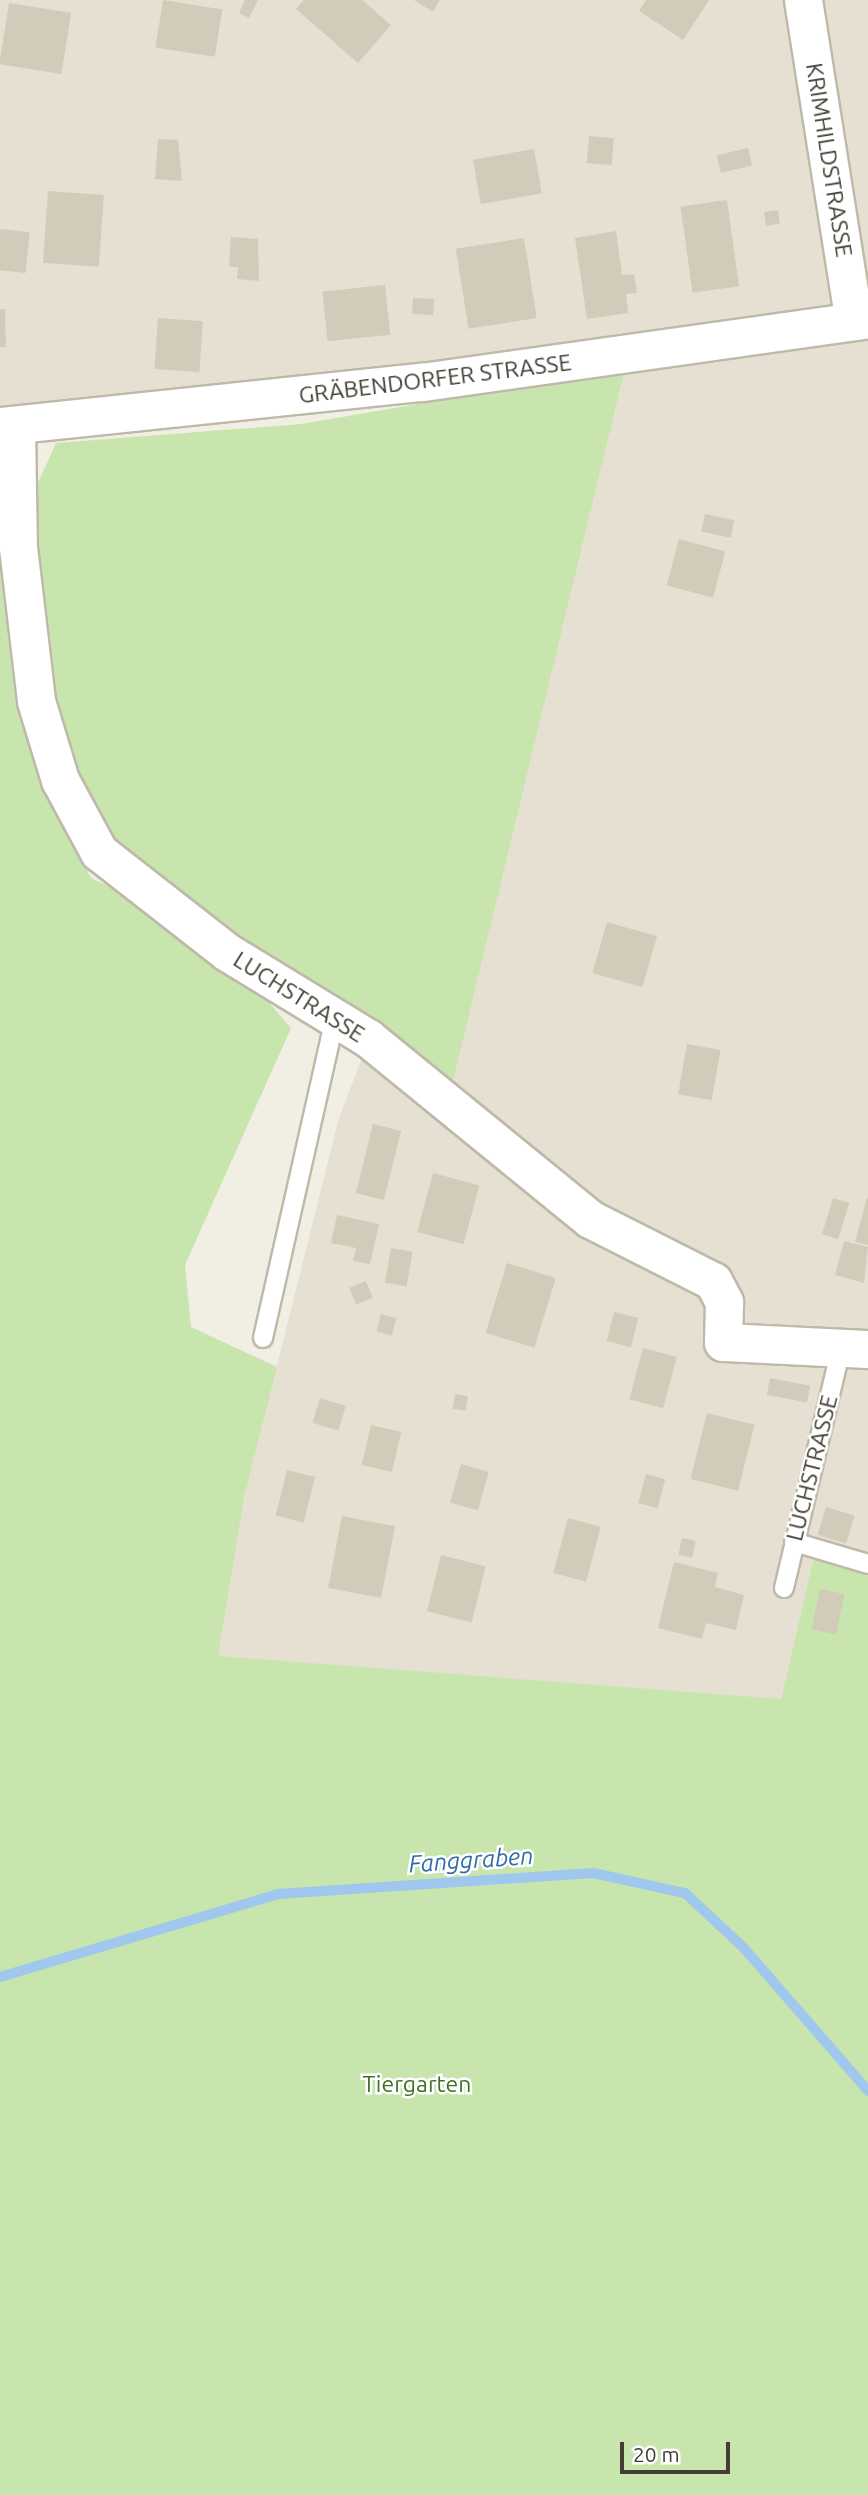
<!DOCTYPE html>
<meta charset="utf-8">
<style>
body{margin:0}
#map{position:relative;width:868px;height:2495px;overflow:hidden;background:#f1eee3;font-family:Ubuntu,sans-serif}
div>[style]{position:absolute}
.residential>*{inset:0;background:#e5e0d2}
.green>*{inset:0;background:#c7e5ad}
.stream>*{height:10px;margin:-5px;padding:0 5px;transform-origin:5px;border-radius:5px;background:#a0c7ed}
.building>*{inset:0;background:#d2cbb9;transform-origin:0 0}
.roads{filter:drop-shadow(2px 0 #bfb9a9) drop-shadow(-2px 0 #bfb9a9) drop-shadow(0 2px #bfb9a9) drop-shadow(0 -2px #bfb9a9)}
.lane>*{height:18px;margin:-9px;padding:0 9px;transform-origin:9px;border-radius:9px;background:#fff}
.street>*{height:37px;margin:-18.5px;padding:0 18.5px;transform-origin:18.5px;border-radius:18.5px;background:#fff}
span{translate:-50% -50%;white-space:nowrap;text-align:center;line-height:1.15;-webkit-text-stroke:5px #fff;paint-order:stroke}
.street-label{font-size:23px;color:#433e34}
.park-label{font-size:23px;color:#3f7229}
.water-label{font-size:24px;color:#316dab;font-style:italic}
.scale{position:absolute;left:620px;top:2442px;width:110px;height:32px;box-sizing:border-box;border:4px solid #433e34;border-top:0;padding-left:9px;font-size:21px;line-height:24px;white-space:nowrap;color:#433e34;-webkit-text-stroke:5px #fff;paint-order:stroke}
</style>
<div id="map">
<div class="residential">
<div style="clip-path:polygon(0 0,868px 0,868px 1553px,818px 1539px,777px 1716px,217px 1658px,244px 1497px,339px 1118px,625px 369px,0 428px)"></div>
</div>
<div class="green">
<div style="clip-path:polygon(625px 368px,452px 1085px,367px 1033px,152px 876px,108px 835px,76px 777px,58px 703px,27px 739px,41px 785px,91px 878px,137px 899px,246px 976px,291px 1028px,185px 1265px,191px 1327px,277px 1367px,244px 1498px,218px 1656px,781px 1699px,818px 1539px,868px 1553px,868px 2495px,0 2495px,0 426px,35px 552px,36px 487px,56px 443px,302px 424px)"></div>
</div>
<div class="stream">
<div style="left:0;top:1977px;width:290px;rotate:-16.6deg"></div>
<div style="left:278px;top:1894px;width:316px;rotate:-3.8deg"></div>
<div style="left:593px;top:1873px;width:94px;rotate:12.3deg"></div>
<div style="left:685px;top:1893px;width:79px;rotate:43deg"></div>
<div style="left:743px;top:1947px;width:191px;rotate:49deg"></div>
</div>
<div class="building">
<div style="left:163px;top:0;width:60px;height:48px;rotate:9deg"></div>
<div style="clip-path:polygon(245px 0,258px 0,249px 18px,239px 13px)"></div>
<div style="clip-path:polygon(304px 0,362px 0,391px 25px,358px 63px,296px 9px)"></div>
<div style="clip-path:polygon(414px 0,440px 0,433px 12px)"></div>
<div style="clip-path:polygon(646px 0,709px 0,683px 40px,639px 11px)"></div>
<div style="left:9px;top:3px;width:63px;height:62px;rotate:9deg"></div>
<div style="left:589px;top:136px;width:25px;height:27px;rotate:5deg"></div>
<div style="clip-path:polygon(158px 139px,178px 140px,182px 181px,155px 179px)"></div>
<div style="left:748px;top:148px;width:18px;height:32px;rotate:77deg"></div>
<div style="left:534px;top:149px;width:45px;height:62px;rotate:80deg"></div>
<div style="left:48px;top:191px;width:56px;height:72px;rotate:4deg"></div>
<div style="left:727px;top:200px;width:87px;height:47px;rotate:82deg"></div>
<div style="left:778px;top:210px;width:14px;height:14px;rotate:82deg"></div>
<div style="left:0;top:229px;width:30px;height:41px;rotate:6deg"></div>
<div style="clip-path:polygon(616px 231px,622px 275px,634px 274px,637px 293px,626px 294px,628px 313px,587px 319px,575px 238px)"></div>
<div style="clip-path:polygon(231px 237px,258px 239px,259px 281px,237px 279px,238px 267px,229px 267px)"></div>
<div style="left:524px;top:238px;width:81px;height:69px;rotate:81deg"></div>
<div style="left:385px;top:285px;width:50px;height:63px;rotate:84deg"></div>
<div style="left:413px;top:298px;width:21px;height:16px;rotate:3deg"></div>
<div style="clip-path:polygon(0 309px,5px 309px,6px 347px,0 347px)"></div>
<div style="left:158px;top:318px;width:45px;height:51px;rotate:4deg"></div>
<div style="left:705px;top:514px;width:30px;height:18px;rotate:12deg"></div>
<div style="left:679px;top:539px;width:48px;height:48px;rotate:15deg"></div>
<div style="left:607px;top:922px;width:52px;height:53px;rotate:16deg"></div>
<div style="left:687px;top:1044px;width:34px;height:51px;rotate:10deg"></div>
<div style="left:373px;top:1124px;width:29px;height:71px;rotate:14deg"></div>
<div style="left:433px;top:1173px;width:48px;height:61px;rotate:15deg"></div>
<div style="left:833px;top:1198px;width:17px;height:38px;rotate:17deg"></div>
<div style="clip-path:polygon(867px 1198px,868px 1198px,868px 1245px,855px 1242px)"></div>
<div style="clip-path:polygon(337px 1215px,379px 1224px,370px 1264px,353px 1261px,356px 1248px,331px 1243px)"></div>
<div style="clip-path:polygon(844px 1241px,868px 1247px,864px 1283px,835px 1275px)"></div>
<div style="left:391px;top:1248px;width:22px;height:35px;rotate:10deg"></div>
<div style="left:507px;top:1263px;width:51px;height:73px;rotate:17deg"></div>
<div style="left:366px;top:1281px;width:18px;height:18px;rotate:68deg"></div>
<div style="left:614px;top:1312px;width:25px;height:30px;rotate:14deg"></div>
<div style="left:381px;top:1314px;width:16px;height:18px;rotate:15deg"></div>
<div style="left:643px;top:1348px;width:35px;height:53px;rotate:15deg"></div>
<div style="left:770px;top:1378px;width:41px;height:17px;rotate:11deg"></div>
<div style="left:455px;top:1394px;width:13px;height:15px;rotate:9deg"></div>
<div style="left:320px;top:1398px;width:27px;height:26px;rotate:17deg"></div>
<div style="left:707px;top:1413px;width:49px;height:68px;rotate:14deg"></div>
<div style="left:371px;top:1425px;width:31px;height:41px;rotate:13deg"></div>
<div style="left:461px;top:1464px;width:29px;height:40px;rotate:16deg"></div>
<div style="left:287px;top:1470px;width:29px;height:47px;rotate:14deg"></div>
<div style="left:646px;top:1474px;width:20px;height:30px;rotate:15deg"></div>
<div style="left:826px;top:1507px;width:30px;height:29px;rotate:17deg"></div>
<div style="left:342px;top:1516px;width:54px;height:73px;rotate:11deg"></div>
<div style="left:568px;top:1518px;width:34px;height:57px;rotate:15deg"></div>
<div style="left:682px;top:1538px;width:14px;height:17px;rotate:12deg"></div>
<div style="left:441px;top:1555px;width:46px;height:58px;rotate:14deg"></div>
<div style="clip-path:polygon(674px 1562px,718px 1573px,715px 1587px,744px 1595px,736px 1630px,706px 1623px,702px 1639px,658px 1628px)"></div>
<div style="left:820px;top:1589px;width:25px;height:41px;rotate:12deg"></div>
</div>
<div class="roads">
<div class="lane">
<div style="left:263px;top:1338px;width:328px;rotate:-77.3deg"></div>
<div style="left:794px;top:1542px;width:77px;rotate:16.6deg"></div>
<div style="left:784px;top:1588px;width:246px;rotate:-76.6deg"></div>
</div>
<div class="street">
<div style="left:803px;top:0;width:325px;rotate:81deg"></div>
<div style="left:0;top:426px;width:424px;rotate:-6deg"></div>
<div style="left:422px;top:382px;width:450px;rotate:-8deg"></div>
<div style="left:16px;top:426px;width:121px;rotate:89.1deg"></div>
<div style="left:18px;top:547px;width:155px;rotate:83.3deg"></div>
<div style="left:36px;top:701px;width:83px;rotate:73.1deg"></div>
<div style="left:60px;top:780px;width:82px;rotate:61.6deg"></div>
<div style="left:99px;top:852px;width:162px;rotate:38deg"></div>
<div style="left:227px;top:952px;width:165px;rotate:31.4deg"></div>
<div style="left:368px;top:1038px;width:286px;rotate:39.2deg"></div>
<div style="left:590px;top:1219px;width:138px;rotate:26.8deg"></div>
<div style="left:713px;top:1281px;width:24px;rotate:62deg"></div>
<div style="left:724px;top:1302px;width:40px;rotate:91.4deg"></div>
<div style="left:723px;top:1342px;width:145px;rotate:2.8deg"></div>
</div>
</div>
<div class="street-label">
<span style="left:829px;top:160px;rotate:81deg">KRIMHILDSTRASSE</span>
<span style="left:435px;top:379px;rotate:-7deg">GRÄBENDORFER STRASSE</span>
<span style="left:299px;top:997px;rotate:32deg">LUCHSTRASSE</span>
<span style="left:812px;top:1468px;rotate:-76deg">LUCHSTRASSE</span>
</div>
<div class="park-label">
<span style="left:417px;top:2084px">Tiergarten</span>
</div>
<div class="water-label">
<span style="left:471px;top:1860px;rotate:-4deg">Fanggraben</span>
</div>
<div class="scale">20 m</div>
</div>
